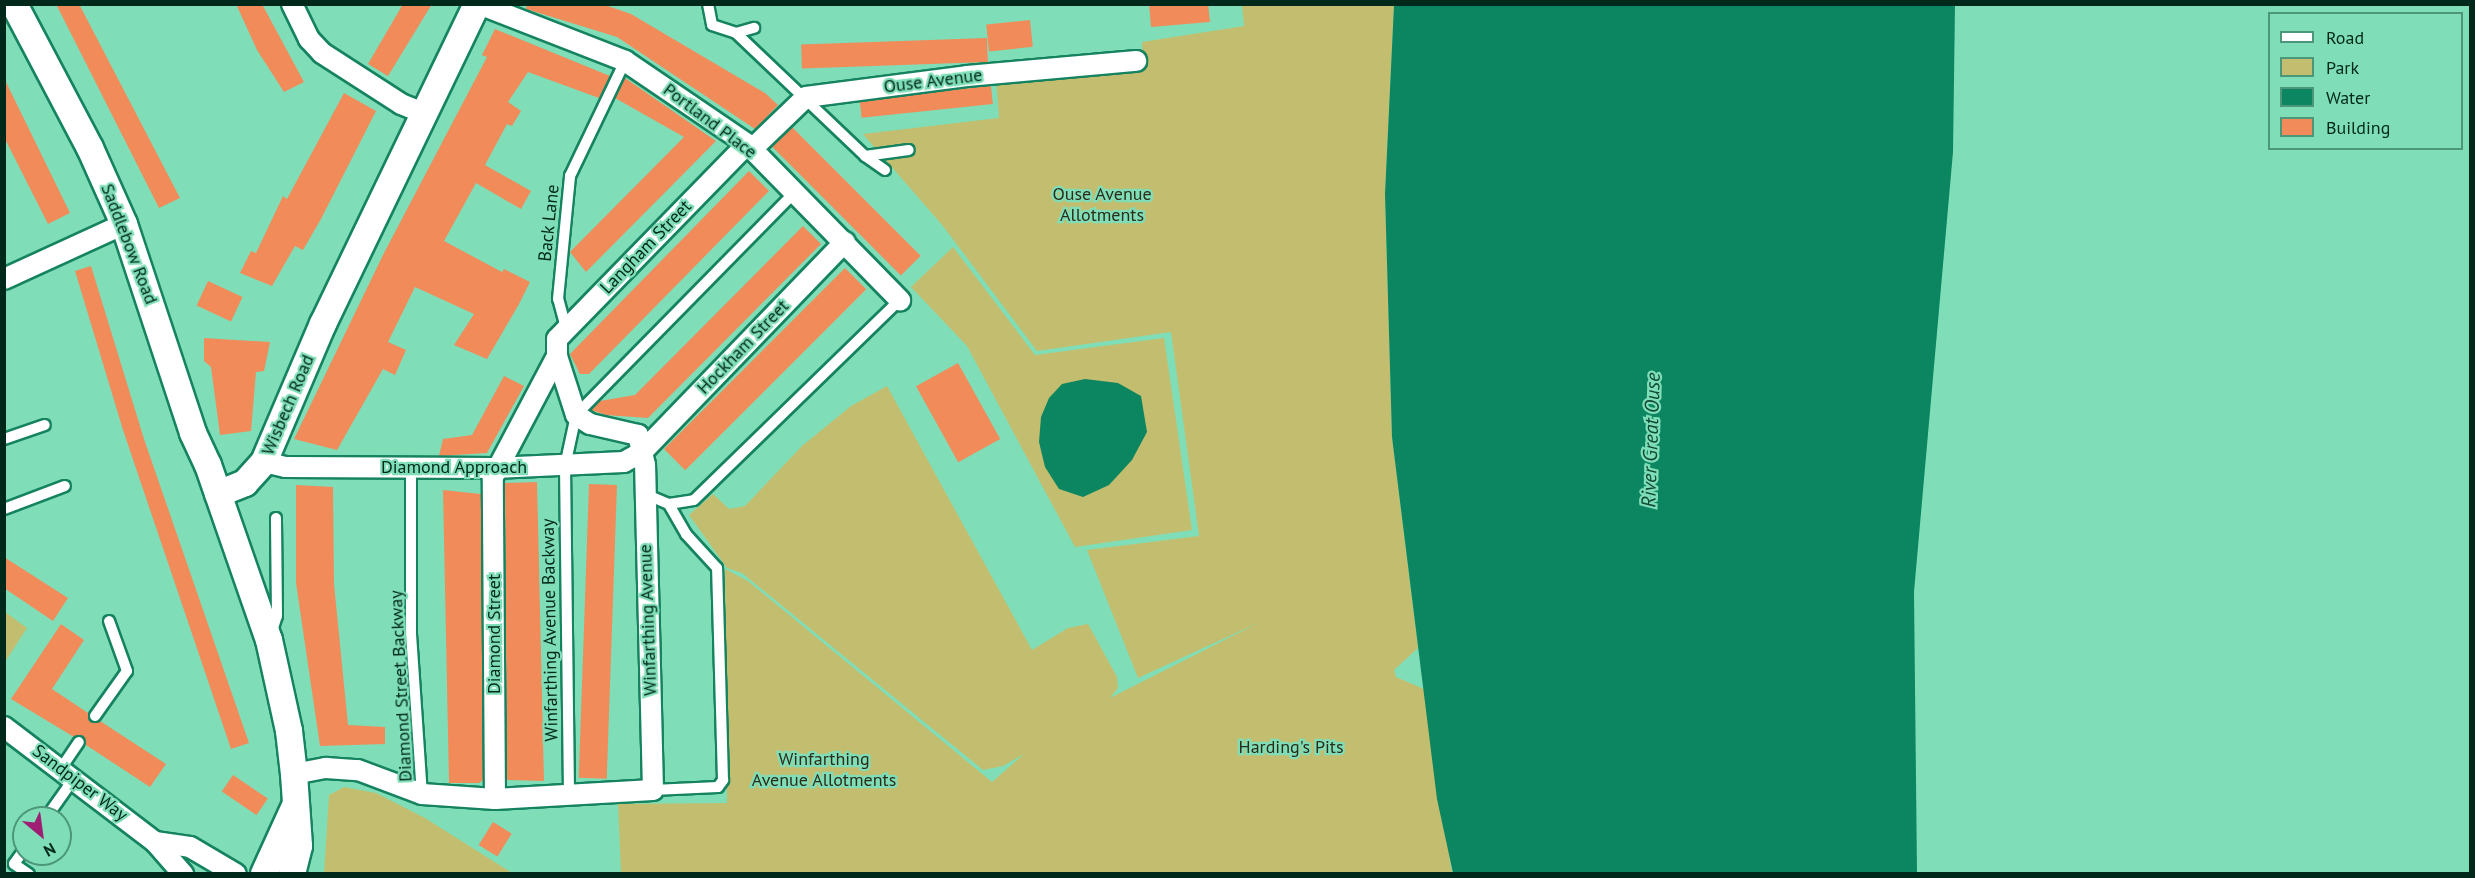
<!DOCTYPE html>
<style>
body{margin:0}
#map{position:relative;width:2475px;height:878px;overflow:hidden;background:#7fdeb7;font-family:"PT Sans",sans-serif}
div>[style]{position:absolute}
.green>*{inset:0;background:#c3be6f}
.water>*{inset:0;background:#0c8561}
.building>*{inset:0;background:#f18b5a;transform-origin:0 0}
.roads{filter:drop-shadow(2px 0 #168360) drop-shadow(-2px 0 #168360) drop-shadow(0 2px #168360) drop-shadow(0 -2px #168360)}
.service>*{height:10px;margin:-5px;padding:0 5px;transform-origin:5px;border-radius:5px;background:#fff}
.minor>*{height:20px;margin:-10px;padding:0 10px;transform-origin:10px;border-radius:10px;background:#fff}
.tertiary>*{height:26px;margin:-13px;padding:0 13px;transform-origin:13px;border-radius:13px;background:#fff}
span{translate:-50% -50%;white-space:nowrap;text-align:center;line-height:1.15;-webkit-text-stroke:4.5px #7fdeb7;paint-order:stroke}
.street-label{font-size:18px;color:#00291b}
.park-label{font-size:18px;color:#2d2c18}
.water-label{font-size:20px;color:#0f4935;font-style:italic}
.frame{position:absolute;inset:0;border:6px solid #00291b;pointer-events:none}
.legend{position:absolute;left:2268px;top:12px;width:195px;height:138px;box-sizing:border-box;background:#7fdeb7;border:2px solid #4c9679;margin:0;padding:8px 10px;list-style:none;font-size:18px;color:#00291b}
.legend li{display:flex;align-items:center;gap:12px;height:30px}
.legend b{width:30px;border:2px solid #4c9679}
.north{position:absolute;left:12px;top:806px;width:60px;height:60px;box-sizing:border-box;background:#7fdeb7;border:2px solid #4c9679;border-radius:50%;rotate:151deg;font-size:16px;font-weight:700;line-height:24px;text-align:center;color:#00291b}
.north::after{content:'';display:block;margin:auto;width:21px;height:27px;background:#9d1e72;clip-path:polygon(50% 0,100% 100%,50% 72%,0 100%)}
</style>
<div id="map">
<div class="green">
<div style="clip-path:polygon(1242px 5px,1394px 5px,1385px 194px,1392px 437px,1418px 648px,1394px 670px,1396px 677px,1424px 689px,1452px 873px,621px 873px,618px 804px,727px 803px,725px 569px,748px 581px,992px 782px,1024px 754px,1003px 766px,983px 770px,742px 573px,727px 568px,689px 515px,713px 494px,729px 509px,745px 506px,802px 446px,851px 406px,887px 386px,1032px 650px,1068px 628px,1088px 624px,1117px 677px,1118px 688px,1110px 698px,1260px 622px,1138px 678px,1087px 550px,1199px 536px,1171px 332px,1037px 351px,943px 226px,863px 134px,999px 118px,996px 79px,1144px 67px,1142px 42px,1244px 26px)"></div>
<div style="clip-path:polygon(953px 247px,1035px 355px,1164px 338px,1192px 530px,1075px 547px,967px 346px,911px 287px)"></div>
<div style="clip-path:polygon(5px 612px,27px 628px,5px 662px)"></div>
<div style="clip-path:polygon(344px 787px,376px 793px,425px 818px,512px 873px,324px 873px,329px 795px)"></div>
</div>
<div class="water">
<div style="clip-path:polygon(1394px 5px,1955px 5px,1953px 152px,1914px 592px,1917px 873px,1453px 873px,1437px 799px,1392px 437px,1385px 194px)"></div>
<div style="clip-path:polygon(1085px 379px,1118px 383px,1141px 396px,1147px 432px,1132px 460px,1109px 485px,1083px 497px,1059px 489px,1045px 467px,1039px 442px,1041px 417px,1049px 398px,1062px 384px)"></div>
</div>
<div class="building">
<div style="clip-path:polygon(56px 4px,79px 4px,180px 198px,159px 208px)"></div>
<div style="clip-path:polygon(236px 4px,262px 4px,304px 82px,284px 92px,257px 50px)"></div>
<div style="clip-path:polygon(403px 4px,432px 4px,388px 76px,368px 64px)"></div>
<div style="clip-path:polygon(527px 4px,602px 4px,631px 14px,765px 93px,778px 105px,755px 129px,617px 37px,526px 9px)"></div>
<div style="clip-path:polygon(1149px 4px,1208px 4px,1210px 22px,1151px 27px)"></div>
<div style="left:1030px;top:20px;width:27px;height:44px;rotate:84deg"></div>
<div style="clip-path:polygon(495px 29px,610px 76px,599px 98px,528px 72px,508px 102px,521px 111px,512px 126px,507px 124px,485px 165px,531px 191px,521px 209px,476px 183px,444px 241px,502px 272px,504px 269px,530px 282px,519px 304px,487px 359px,454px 345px,474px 314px,415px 287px,388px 342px,406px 350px,395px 375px,383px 369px,337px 450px,294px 439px,384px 253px,487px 57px,482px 55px)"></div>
<div style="left:987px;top:38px;width:24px;height:186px;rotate:88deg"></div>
<div style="clip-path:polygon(4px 78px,70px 213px,48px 224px,4px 137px)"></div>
<div style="clip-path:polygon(625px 78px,716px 141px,586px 272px,570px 252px,684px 137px,615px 98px)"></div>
<div style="left:991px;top:86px;width:18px;height:132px;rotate:84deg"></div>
<div style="clip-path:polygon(344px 93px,376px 111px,321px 219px,303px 250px,295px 246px,272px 286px,240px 273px,251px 251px,256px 253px,283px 196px,287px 199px)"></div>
<div style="left:792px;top:127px;width:182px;height:28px;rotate:45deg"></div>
<div style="clip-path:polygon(749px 171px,769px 191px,589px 374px,580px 374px,570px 354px)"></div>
<div style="clip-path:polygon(803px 226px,821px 244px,648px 418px,606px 415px,591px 410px,600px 401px,635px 395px)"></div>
<div style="clip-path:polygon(91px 266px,144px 439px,249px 743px,231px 749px,123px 430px,75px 271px)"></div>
<div style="left:845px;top:268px;width:30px;height:256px;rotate:45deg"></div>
<div style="left:208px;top:281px;width:38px;height:27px;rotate:25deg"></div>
<div style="clip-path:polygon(204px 338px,270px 342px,264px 371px,256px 372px,251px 431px,220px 435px,211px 367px,204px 361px)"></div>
<div style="left:958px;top:363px;width:87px;height:48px;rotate:61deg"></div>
<div style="clip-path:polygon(504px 376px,524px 386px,487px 453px,439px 456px,443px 439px,472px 435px)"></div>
<div style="clip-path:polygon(537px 482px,544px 781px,507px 780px,505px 483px)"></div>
<div style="left:589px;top:484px;width:28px;height:294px;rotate:2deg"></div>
<div style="clip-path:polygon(296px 485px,333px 487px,334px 584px,348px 725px,385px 727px,385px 744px,320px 746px,296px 583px)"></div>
<div style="clip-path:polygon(443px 490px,481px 494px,483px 780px,479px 783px,449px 783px)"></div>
<div style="clip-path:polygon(4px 557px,68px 598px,53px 621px,4px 588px)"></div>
<div style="clip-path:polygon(61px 624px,84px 640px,52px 689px,88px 713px,91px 722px,100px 721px,166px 764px,150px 787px,86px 745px,83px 736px,74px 737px,11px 699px)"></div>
<div style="left:233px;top:775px;width:42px;height:20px;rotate:34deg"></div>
<div style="left:493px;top:822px;width:22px;height:27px;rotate:32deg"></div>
</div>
<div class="roads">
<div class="service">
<div style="left:708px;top:4px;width:21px;rotate:79deg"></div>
<div style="left:712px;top:25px;width:25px;rotate:18deg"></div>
<div style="left:736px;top:33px;width:19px;rotate:-16deg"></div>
<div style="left:736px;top:33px;width:178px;rotate:43.6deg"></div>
<div style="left:885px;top:170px;width:24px;rotate:-145deg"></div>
<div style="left:865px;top:156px;width:44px;rotate:-7.8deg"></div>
<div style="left:566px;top:328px;width:30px;rotate:-105deg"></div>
<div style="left:558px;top:299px;width:124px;rotate:-84.4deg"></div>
<div style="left:570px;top:176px;width:127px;rotate:-64.4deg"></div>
<div style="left:4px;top:439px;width:43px;rotate:-18.9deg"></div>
<div style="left:411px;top:468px;width:166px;rotate:90deg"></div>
<div style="left:411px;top:634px;width:160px;rotate:86.1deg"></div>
<div style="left:645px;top:494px;width:26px;rotate:23deg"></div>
<div style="left:669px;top:504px;width:25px;rotate:-9deg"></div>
<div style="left:694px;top:500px;width:287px;rotate:-44.2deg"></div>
<div style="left:4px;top:509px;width:65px;rotate:-20.7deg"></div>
<div style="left:271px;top:634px;width:19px;rotate:-72deg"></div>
<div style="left:277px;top:616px;width:98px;rotate:-90.6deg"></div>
<div style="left:95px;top:716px;width:55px;rotate:-54.6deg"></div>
<div style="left:127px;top:671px;width:53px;rotate:-109.8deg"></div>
<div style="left:62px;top:767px;width:30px;rotate:-56deg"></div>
<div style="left:653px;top:790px;width:65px;rotate:-2.6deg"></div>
<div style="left:718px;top:787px;width:9px;rotate:-54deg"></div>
<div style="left:723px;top:780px;width:212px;rotate:-91.6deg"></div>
<div style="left:717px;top:568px;width:46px;rotate:-132.4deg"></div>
<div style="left:686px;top:534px;width:34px;rotate:-120deg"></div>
<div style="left:569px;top:793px;width:327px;rotate:-90.7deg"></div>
<div style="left:565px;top:466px;width:52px;rotate:-77.8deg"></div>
<div style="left:576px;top:415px;width:311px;rotate:-45.5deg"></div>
<div style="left:46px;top:818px;width:50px;rotate:-54.7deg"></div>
<div style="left:24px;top:850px;width:17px;rotate:126deg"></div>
<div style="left:14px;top:864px;width:18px;rotate:34deg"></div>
</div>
<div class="minor">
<div style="left:292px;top:4px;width:39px;rotate:64deg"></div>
<div style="left:309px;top:39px;width:19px;rotate:47deg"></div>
<div style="left:322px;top:53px;width:94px;rotate:32.8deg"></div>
<div style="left:401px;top:104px;width:24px;rotate:22deg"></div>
<div style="left:479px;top:4px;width:157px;rotate:21.3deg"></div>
<div style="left:625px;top:61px;width:148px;rotate:34.2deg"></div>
<div style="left:747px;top:144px;width:219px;rotate:45.6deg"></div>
<div style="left:752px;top:149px;width:75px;rotate:-43.9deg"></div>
<div style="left:806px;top:97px;width:162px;rotate:-7.4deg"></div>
<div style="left:967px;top:76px;width:170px;rotate:-5.1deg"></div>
<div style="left:4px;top:279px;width:132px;rotate:-24.6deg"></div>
<div style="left:264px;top:462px;width:22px;rotate:13deg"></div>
<div style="left:285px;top:467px;width:210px;rotate:0.3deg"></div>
<div style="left:495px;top:468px;width:129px;rotate:-2.7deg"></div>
<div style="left:624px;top:462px;width:21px;rotate:-29deg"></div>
<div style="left:642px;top:452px;width:292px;rotate:-46deg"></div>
<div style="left:4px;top:727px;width:190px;rotate:37.3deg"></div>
<div style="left:155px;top:842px;width:43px;rotate:48.8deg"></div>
<div style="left:294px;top:774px;width:33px;rotate:-11deg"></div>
<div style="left:326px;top:768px;width:32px;rotate:4deg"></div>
<div style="left:358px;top:770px;width:68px;rotate:20.6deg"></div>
<div style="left:422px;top:794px;width:73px;rotate:3.9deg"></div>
<div style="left:495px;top:799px;width:158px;rotate:-3.3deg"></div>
<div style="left:653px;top:790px;width:325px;rotate:-91.4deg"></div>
<div style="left:645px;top:465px;width:31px;rotate:-103deg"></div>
<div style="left:638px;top:435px;width:49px;rotate:-167.1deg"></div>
<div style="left:590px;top:424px;width:17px;rotate:-147deg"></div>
<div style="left:576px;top:415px;width:62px;rotate:-107.9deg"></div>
<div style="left:557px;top:356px;width:17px;rotate:-90deg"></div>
<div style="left:557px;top:339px;width:272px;rotate:-45.7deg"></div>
<div style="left:495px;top:799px;width:322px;rotate:-90.4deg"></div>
<div style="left:493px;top:477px;width:137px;rotate:-62.1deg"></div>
<div style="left:155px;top:842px;width:35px;rotate:8deg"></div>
<div style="left:190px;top:847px;width:53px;rotate:30.4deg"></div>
</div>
<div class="tertiary">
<div style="left:14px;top:4px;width:163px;rotate:62.2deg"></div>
<div style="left:90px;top:148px;width:83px;rotate:65.9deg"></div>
<div style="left:124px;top:224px;width:220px;rotate:71.7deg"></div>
<div style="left:193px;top:433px;width:35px;rotate:65deg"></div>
<div style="left:208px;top:465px;width:185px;rotate:70.8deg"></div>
<div style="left:269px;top:640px;width:93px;rotate:77.6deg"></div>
<div style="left:289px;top:731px;width:43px;rotate:83.4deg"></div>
<div style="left:294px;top:774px;width:72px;rotate:86deg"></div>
<div style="left:299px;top:846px;width:29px;rotate:104deg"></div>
<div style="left:218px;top:494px;width:29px;rotate:-22deg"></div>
<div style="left:245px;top:483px;width:28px;rotate:-48deg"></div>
<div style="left:264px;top:462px;width:150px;rotate:-66.9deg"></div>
<div style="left:323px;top:324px;width:355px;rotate:-64.3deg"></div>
<div style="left:264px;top:874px;width:75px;rotate:-65.5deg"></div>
</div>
</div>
<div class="street-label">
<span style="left:933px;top:81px;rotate:-7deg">Ouse Avenue</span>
<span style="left:710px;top:121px;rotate:37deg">Portland Place</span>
<span style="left:549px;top:223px;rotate:-84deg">Back Lane</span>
<span style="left:129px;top:244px;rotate:69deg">Saddlebow Road</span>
<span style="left:646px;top:247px;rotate:-46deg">Langham Street</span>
<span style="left:743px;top:347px;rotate:-46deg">Hockham Street</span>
<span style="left:288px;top:405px;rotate:-67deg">Wisbech Road</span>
<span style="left:454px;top:467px">Diamond Approach</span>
<span style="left:648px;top:620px;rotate:-92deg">Winfarthing Avenue</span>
<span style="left:550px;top:630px;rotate:-91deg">Winfarthing Avenue Backway</span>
<span style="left:494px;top:634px;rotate:-90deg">Diamond Street</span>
<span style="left:401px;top:686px;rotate:-93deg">Diamond Street Backway</span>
<span style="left:80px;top:783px;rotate:37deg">Sandpiper Way</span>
</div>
<div class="park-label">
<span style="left:1102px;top:205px">Ouse Avenue<br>Allotments</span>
<span style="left:1291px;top:747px">Harding's Pits</span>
<span style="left:824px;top:770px">Winfarthing<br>Avenue Allotments</span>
</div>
<div class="water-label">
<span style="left:1651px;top:440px;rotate:-88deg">River Great Ouse</span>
</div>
<div class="frame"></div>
<ul class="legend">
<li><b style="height:8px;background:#fff"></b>Road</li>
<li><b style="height:16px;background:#c3be6f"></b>Park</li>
<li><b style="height:16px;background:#0c8561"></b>Water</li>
<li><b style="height:16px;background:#f18b5a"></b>Building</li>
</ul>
<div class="north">N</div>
</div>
